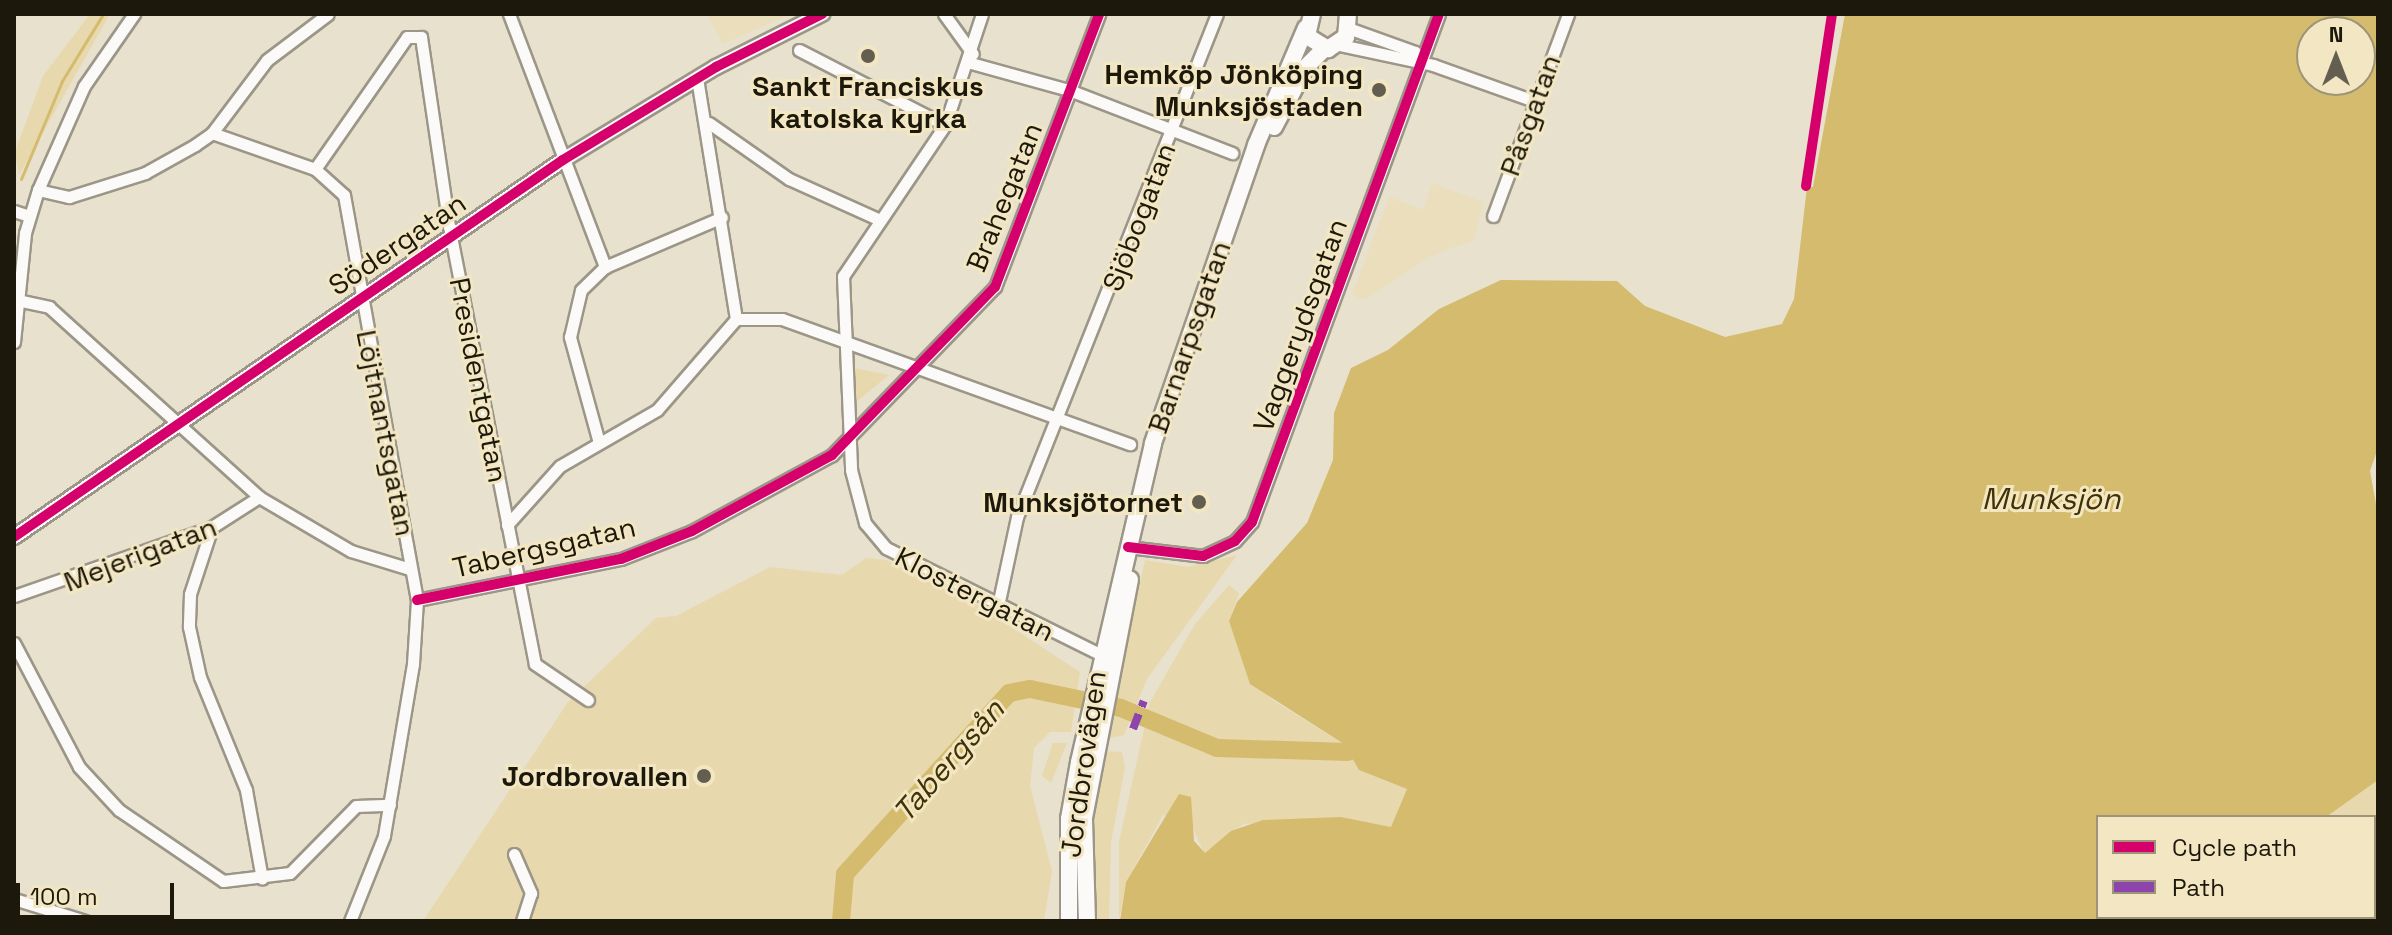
<!DOCTYPE html>
<meta charset="utf-8">
<style>
body{margin:0}
#map{position:relative;width:2392px;height:935px;overflow:hidden;background:#e8e1cd;font-family:"Space Grotesk",sans-serif}
div>[style]{position:absolute}
.built>*{inset:0;background:#eadebd}
.green>*{inset:0;background:#e7d8ad}
.water>*{inset:0;background:#d4bb6d}
.stream>*{height:3px;margin:-1.5px;padding:0 1.5px;transform-origin:1.5px;border-radius:1.5px;background:#d4bb6d}
.river>*{height:18px;margin:-9px;padding:0 9px;transform-origin:9px;border-radius:9px;background:#d4bb6d}
.roads{filter:drop-shadow(2px 0 #9b9687) drop-shadow(-2px 0 #9b9687) drop-shadow(0 2px #9b9687) drop-shadow(0 -2px #9b9687)}
.minor>*{height:11px;margin:-5.5px;padding:0 5.5px;transform-origin:5.5px;border-radius:5.5px;background:#fcfaf8}
.tertiary>*{height:14px;margin:-7px;padding:0 7px;transform-origin:7px;border-radius:7px;background:#fcfaf8}
.secondary>*{height:16px;margin:-8px;padding:0 8px;transform-origin:8px;border-radius:8px;background:#fcfaf8}
.quiet>*{height:8px;margin-top:-4px;transform-origin:0;background:repeating-linear-gradient(90deg,#8e44ad 0 16px,transparent 0 24px)}
.cycleway>*{height:10px;margin:-5px;padding:0 5px;transform-origin:5px;border-radius:5px;background:#d6006c}
.dots>*{width:22px;height:22px;translate:-50% -50%;box-sizing:border-box;border:4px solid #f3e6c2;border-radius:50%}
span{translate:-50% -50%;white-space:nowrap;text-align:center;line-height:1.15;-webkit-text-stroke:6px #f3e6c2;paint-order:stroke}
.poi-label{font-size:28px;color:#1c180b;font-weight:700}
.right{translate:-100% -50%;text-align:right}
.street-label{font-size:28px;color:#1c180b}
.water-label{font-size:30px;color:#3f3204;font-style:italic}
.frame{position:absolute;inset:0;border:16px solid #1c180b;pointer-events:none}
.legend{position:absolute;left:2096px;top:815px;width:280px;height:104px;box-sizing:border-box;background:#f3e6c2;border:2px solid #9d9479;margin:0;padding:10px 14px;list-style:none;font-size:24px;color:#1c180b}
.legend li{display:flex;align-items:center;gap:16px;height:40px}
.legend b{width:40px;border:2px solid #9d9479}
.north{position:absolute;left:2296px;top:16px;width:80px;height:80px;box-sizing:border-box;background:#f3e6c2;border:2px solid #9d9479;border-radius:50%;rotate:0deg;font-size:22px;font-weight:700;line-height:32px;text-align:center;color:#1c180b}
.north::after{content:'';display:block;margin:auto;width:28px;height:36px;background:#635e4f;clip-path:polygon(50% 0,100% 100%,50% 72%,0 100%)}
.scale{position:absolute;left:16px;top:883px;width:158px;height:36px;box-sizing:border-box;border:4px solid #1c180b;border-top:0;padding-left:10px;font-size:24px;line-height:28px;white-space:nowrap;color:#1c180b;-webkit-text-stroke:6px #f3e6c2;paint-order:stroke}
</style>
<div id="map">
<div class="built">
<div style="clip-path:polygon(707px 14px,791px 14px,723px 44px)"></div>
<div style="clip-path:polygon(1432px 183px,1483px 202px,1474px 240px,1431px 256px,1365px 300px,1352px 295px,1389px 197px,1423px 210px)"></div>
</div>
<div class="green">
<div style="clip-path:polygon(90px 14px,110px 14px,19px 175px,15px 152px,43px 76px)"></div>
<div style="clip-path:polygon(854px 368px,889px 375px,855px 403px)"></div>
<div style="clip-path:polygon(1237px 555px,1147px 679px,1124px 735px,1106px 739px,1145px 560px,1188px 567px)"></div>
<div style="clip-path:polygon(866px 558px,886px 560px,977px 605px,1080px 672px,1071px 732px,1050px 732px,1034px 748px,1030px 786px,1052px 871px,1044px 921px,423px 921px,568px 702px,656px 618px,676px 616px,770px 567px,842px 575px)"></div>
<div style="clip-path:polygon(1229px 585px,1239px 593px,1229px 621px,1271px 699px,1344px 744px,1359px 770px,1407px 789px,1391px 827px,1341px 817px,1243px 824px,1204px 853px,1193px 828px,1163px 815px,1126px 882px,1119px 921px,1119px 842px,1150px 702px,1195px 624px)"></div>
<div style="clip-path:polygon(1053px 743px,1067px 743px,1051px 783px,1042px 776px)"></div>
<div style="clip-path:polygon(1105px 751px,1122px 752px,1125px 767px,1111px 843px,1109px 921px,1093px 921px,1091px 835px)"></div>
<div style="clip-path:polygon(2378px 780px,2378px 921px,2320px 921px,2374px 917px,2374px 817px,2326px 817px)"></div>
</div>
<div class="water">
<div style="clip-path:polygon(evenodd,1845px 14px,2378px 14px,2378px 448px,2370px 471px,2378px 515px,2378px 780px,2326px 817px,2098px 817px,2098px 917px,2320px 921px,1120px 921px,1126px 882px,1179px 794px,1191px 797px,1194px 841px,1205px 853px,1231px 831px,1263px 820px,1341px 817px,1391px 827px,1407px 789px,1359px 770px,1344px 744px,1250px 684px,1229px 621px,1237px 602px,1307px 523px,1333px 460px,1334px 413px,1351px 368px,1388px 350px,1439px 309px,1501px 280px,1617px 281px,1645px 306px,1725px 337px,1782px 324px,1794px 299px,1807px 187px,1813px 187px,1845px 14px,2312px 32px,2360px 32px,2360px 80px,2312px 80px,2312px 32px)"></div>
</div>
<div class="stream">
<div style="left:21px;top:179px;width:106px;rotate:-67.3deg"></div>
<div style="left:62px;top:81px;width:79px;rotate:-58.5deg"></div>
</div>
<div class="river">
<div style="left:841px;top:921px;width:47px;rotate:-85.1deg"></div>
<div style="left:845px;top:874px;width:244px;rotate:-47.8deg"></div>
<div style="left:1009px;top:693px;width:21px;rotate:-11deg"></div>
<div style="left:1030px;top:689px;width:93px;rotate:11.8deg"></div>
<div style="left:1121px;top:708px;width:104px;rotate:22.6deg"></div>
<div style="left:1217px;top:748px;width:131px;rotate:1.7deg"></div>
</div>
<div class="roads">
<div class="minor">
<div style="left:509px;top:14px;width:271px;rotate:69.2deg"></div>
<div style="left:944px;top:14px;width:49px;rotate:54.1deg"></div>
<div style="left:982px;top:14px;width:117px;rotate:108.4deg"></div>
<div style="left:945px;top:125px;width:182px;rotate:124deg"></div>
<div style="left:843px;top:276px;width:194px;rotate:87.6deg"></div>
<div style="left:851px;top:470px;width:55px;rotate:75.2deg"></div>
<div style="left:865px;top:523px;width:33px;rotate:50deg"></div>
<div style="left:886px;top:548px;width:250px;rotate:26.4deg"></div>
<div style="left:1348px;top:28px;width:71px;rotate:19.7deg"></div>
<div style="left:1415px;top:52px;width:12px;rotate:55deg"></div>
<div style="left:1340px;top:45px;width:95px;rotate:12.1deg"></div>
<div style="left:1433px;top:65px;width:107px;rotate:19.6deg"></div>
<div style="left:799px;top:50px;width:164px;rotate:27.2deg"></div>
<div style="left:971px;top:63px;width:105px;rotate:15.5deg"></div>
<div style="left:1072px;top:91px;width:172px;rotate:21.2deg"></div>
<div style="left:709px;top:123px;width:98px;rotate:35deg"></div>
<div style="left:789px;top:179px;width:98px;rotate:24.2deg"></div>
<div style="left:212px;top:133px;width:109px;rotate:19.3deg"></div>
<div style="left:315px;top:169px;width:39px;rotate:42deg"></div>
<div style="left:344px;top:195px;width:356px;rotate:79.8deg"></div>
<div style="left:407px;top:545px;width:56px;rotate:79.7deg"></div>
<div style="left:417px;top:600px;width:64px;rotate:93.6deg"></div>
<div style="left:413px;top:664px;width:174px;rotate:99.6deg"></div>
<div style="left:384px;top:836px;width:92px;rotate:111.8deg"></div>
<div style="left:315px;top:169px;width:161px;rotate:-55.1deg"></div>
<div style="left:407px;top:37px;width:14px"></div>
<div style="left:421px;top:37px;width:191px;rotate:81.6deg"></div>
<div style="left:449px;top:226px;width:446px;rotate:78.9deg"></div>
<div style="left:535px;top:664px;width:64px;rotate:34.2deg"></div>
<div style="left:38px;top:190px;width:32px;rotate:13deg"></div>
<div style="left:69px;top:197px;width:80px;rotate:-17.5deg"></div>
<div style="left:145px;top:173px;width:57px;rotate:-29.2deg"></div>
<div style="left:195px;top:145px;width:21px;rotate:-35deg"></div>
<div style="left:212px;top:133px;width:91px;rotate:-53deg"></div>
<div style="left:267px;top:60px;width:76px;rotate:-37deg"></div>
<div style="left:14px;top:211px;width:16px;rotate:18deg"></div>
<div style="left:1493px;top:216px;width:215px;rotate:-69.6deg"></div>
<div style="left:17px;top:300px;width:33px;rotate:12deg"></div>
<div style="left:49px;top:307px;width:283px;rotate:42.1deg"></div>
<div style="left:259px;top:497px;width:107px;rotate:30.4deg"></div>
<div style="left:351px;top:551px;width:62px;rotate:17deg"></div>
<div style="left:736px;top:319px;width:46px"></div>
<div style="left:782px;top:319px;width:370px;rotate:19.8deg"></div>
<div style="left:14px;top:342px;width:110px;rotate:-84.2deg"></div>
<div style="left:25px;top:233px;width:45px;rotate:-73.2deg"></div>
<div style="left:38px;top:190px;width:114px;rotate:-66.1deg"></div>
<div style="left:84px;top:86px;width:88px;rotate:-55.2deg"></div>
<div style="left:598px;top:439px;width:106px;rotate:-105.4deg"></div>
<div style="left:570px;top:337px;width:48px;rotate:-76.8deg"></div>
<div style="left:581px;top:290px;width:33px;rotate:-44deg"></div>
<div style="left:605px;top:267px;width:127px;rotate:-23.1deg"></div>
<div style="left:507px;top:525px;width:79px;rotate:-48.1deg"></div>
<div style="left:560px;top:466px;width:112px;rotate:-30deg"></div>
<div style="left:657px;top:410px;width:121px;rotate:-49deg"></div>
<div style="left:736px;top:319px;width:244px;rotate:-99.2deg"></div>
<div style="left:212px;top:527px;width:71px;rotate:108.2deg"></div>
<div style="left:190px;top:594px;width:33px;rotate:92deg"></div>
<div style="left:189px;top:627px;width:51px;rotate:77.6deg"></div>
<div style="left:200px;top:677px;width:122px;rotate:67.8deg"></div>
<div style="left:246px;top:790px;width:90px;rotate:79.8deg"></div>
<div style="left:1128px;top:547px;width:76px;rotate:6.8deg"></div>
<div style="left:1203px;top:556px;width:35px;rotate:-25deg"></div>
<div style="left:1235px;top:541px;width:25px;rotate:-48deg"></div>
<div style="left:1252px;top:522px;width:541px;rotate:-69.79deg"></div>
<div style="left:14px;top:596px;width:210px;rotate:-19.2deg"></div>
<div style="left:212px;top:527px;width:56px;rotate:-32.6deg"></div>
<div style="left:417px;top:600px;width:208px;rotate:-11.4deg"></div>
<div style="left:621px;top:559px;width:76px;rotate:-21.5deg"></div>
<div style="left:692px;top:531px;width:159px;rotate:-28.5deg"></div>
<div style="left:832px;top:455px;width:234px;rotate:-45.9deg"></div>
<div style="left:995px;top:287px;width:292px;rotate:-69.1deg"></div>
<div style="left:999px;top:601px;width:86px;rotate:-77.9deg"></div>
<div style="left:1017px;top:517px;width:541px;rotate:-68.32deg"></div>
<div style="left:14px;top:643px;width:140px;rotate:62.3deg"></div>
<div style="left:79px;top:767px;width:59px;rotate:47.1deg"></div>
<div style="left:119px;top:810px;width:126px;rotate:34.3deg"></div>
<div style="left:223px;top:881px;width:67px;rotate:-6.8deg"></div>
<div style="left:290px;top:873px;width:94px;rotate:-45.4deg"></div>
<div style="left:356px;top:806px;width:34px;rotate:-2deg"></div>
<div style="left:514px;top:854px;width:43px;rotate:66.4deg"></div>
<div style="left:531px;top:893px;width:29px;rotate:108deg"></div>
<div style="left:14px;top:899px;width:74px;rotate:17.2deg"></div>
</div>
<div class="tertiary">
<div style="left:14px;top:537px;width:666px;rotate:-34.48deg"></div>
<div style="left:563px;top:160px;width:179px;rotate:-31.3deg"></div>
<div style="left:716px;top:67px;width:119px;rotate:-26.6deg"></div>
</div>
<div class="secondary">
<div style="left:1312px;top:14px;width:23px;rotate:103deg"></div>
<div style="left:1307px;top:36px;width:25px;rotate:32deg"></div>
<div style="left:1328px;top:49px;width:22px;rotate:-34deg"></div>
<div style="left:1346px;top:37px;width:23px;rotate:-85deg"></div>
<div style="left:1274px;top:127px;width:67px;rotate:-62.3deg"></div>
<div style="left:1305px;top:68px;width:27px;rotate:-45deg"></div>
<div style="left:1069px;top:921px;width:102px;rotate:-90deg"></div>
<div style="left:1069px;top:819px;width:58px;rotate:-80deg"></div>
<div style="left:1079px;top:762px;width:327px;rotate:-76.9deg"></div>
<div style="left:1153px;top:443px;width:315px;rotate:-70.9deg"></div>
<div style="left:1256px;top:145px;width:127px;rotate:-66.9deg"></div>
<div style="left:1087px;top:921px;width:103px;rotate:-91.7deg"></div>
<div style="left:1084px;top:818px;width:243px;rotate:-79.1deg"></div>
</div>
</div>
<div class="quiet">
<div style="left:1133px;top:729px;width:30px;rotate:-69deg"></div>
</div>
<div class="cycleway">
<div style="left:1806px;top:186px;width:174px;rotate:-81.4deg"></div>
<div style="left:14px;top:537px;width:666px;rotate:-34.48deg"></div>
<div style="left:563px;top:160px;width:179px;rotate:-31.3deg"></div>
<div style="left:716px;top:67px;width:119px;rotate:-26.6deg"></div>
<div style="left:1128px;top:547px;width:76px;rotate:6.8deg"></div>
<div style="left:1203px;top:556px;width:35px;rotate:-25deg"></div>
<div style="left:1235px;top:541px;width:25px;rotate:-48deg"></div>
<div style="left:1252px;top:522px;width:541px;rotate:-69.79deg"></div>
<div style="left:417px;top:600px;width:208px;rotate:-11.4deg"></div>
<div style="left:621px;top:559px;width:76px;rotate:-21.5deg"></div>
<div style="left:692px;top:531px;width:159px;rotate:-28.5deg"></div>
<div style="left:832px;top:455px;width:234px;rotate:-45.9deg"></div>
<div style="left:995px;top:287px;width:292px;rotate:-69.1deg"></div>
</div>
<div class="dots">
<div style="left:868px;top:56px;background:#635e4f"></div>
<div style="left:1379px;top:90px;background:#635e4f"></div>
<div style="left:1199px;top:502px;background:#635e4f"></div>
<div style="left:704px;top:776px;background:#635e4f"></div>
</div>
<div class="poi-label">
<span class="right" style="left:1363px;top:90px">Hemköp Jönköping<br>Munksjöstaden</span>
<span style="left:868px;top:102px">Sankt Franciskus<br>katolska kyrka</span>
<span class="right" style="left:1183px;top:502px">Munksjötornet</span>
<span class="right" style="left:688px;top:776px">Jordbrovallen</span>
</div>
<div class="street-label">
<span style="left:1530px;top:115px;rotate:-70deg">Påsgatan</span>
<span style="left:1004px;top:197px;rotate:-68deg">Brahegatan</span>
<span style="left:1139px;top:217px;rotate:-69deg">Sjöbogatan</span>
<span style="left:397px;top:244px;rotate:-34deg">Södergatan</span>
<span style="left:1300px;top:325px;rotate:-70deg">Vaggerydsgatan</span>
<span style="left:1189px;top:337px;rotate:-71deg">Barnarpsgatan</span>
<span style="left:479px;top:380px;rotate:79deg">Presidentgatan</span>
<span style="left:386px;top:433px;rotate:79deg">Löjtnantsgatan</span>
<span style="left:544px;top:547px;rotate:-13deg">Tabergsgatan</span>
<span style="left:140px;top:554px;rotate:-21deg">Mejerigatan</span>
<span style="left:975px;top:594px;rotate:27deg">Klostergatan</span>
<span style="left:1083px;top:764px;rotate:-82deg">Jordbrovägen</span>
</div>
<div class="water-label">
<span style="left:2051px;top:499px">Munksjön</span>
<span style="left:949px;top:761px;rotate:-49deg">Tabergsån</span>
</div>
<div class="frame"></div>
<ul class="legend">
<li><b style="height:10px;background:#d6006c"></b>Cycle path</li>
<li><b style="height:10px;background:#8e44ad"></b>Path</li>
</ul>
<div class="north">N</div>
<div class="scale">100 m</div>
</div>
